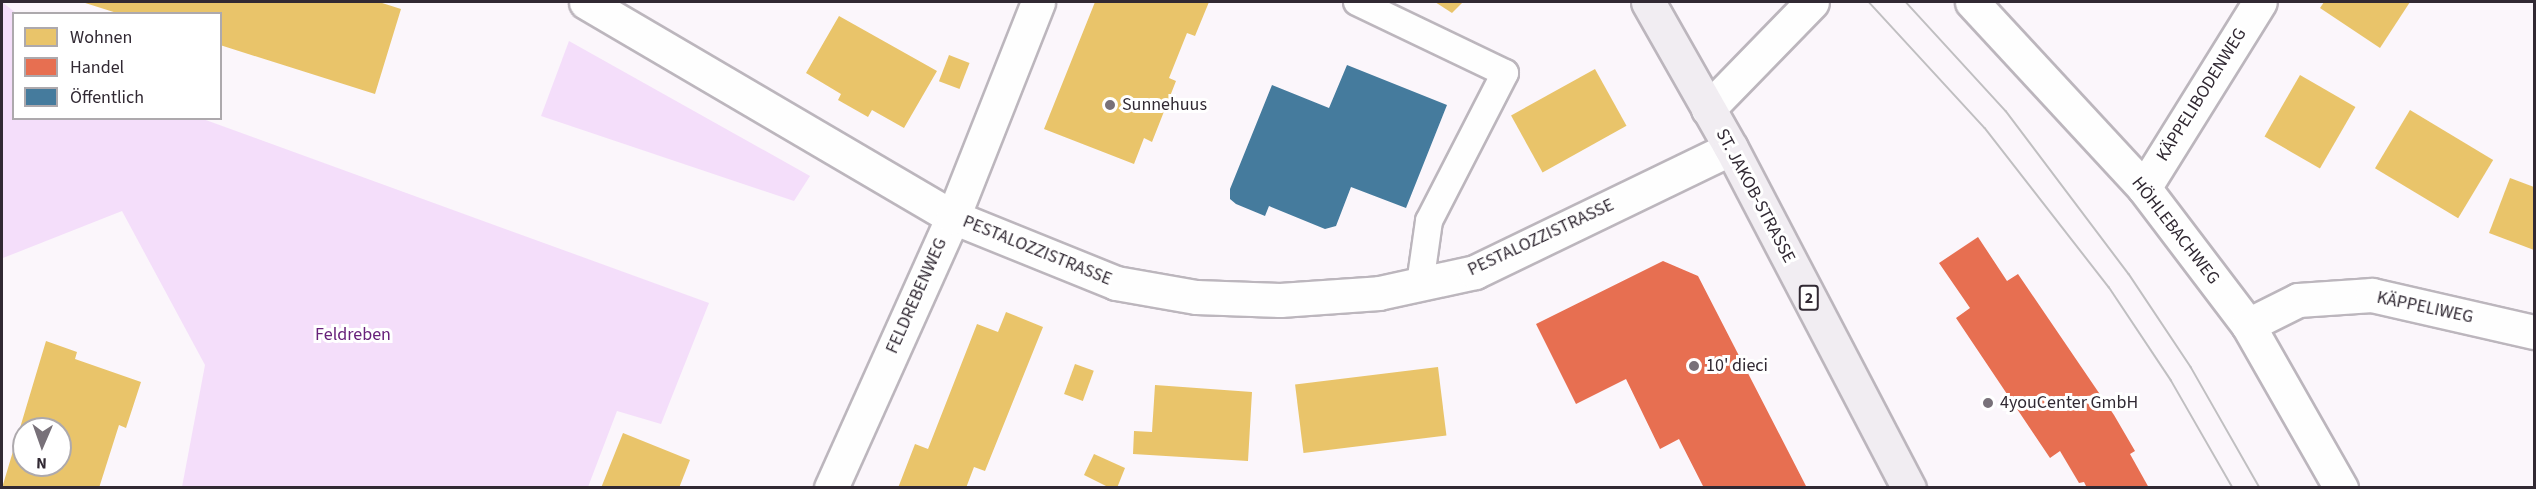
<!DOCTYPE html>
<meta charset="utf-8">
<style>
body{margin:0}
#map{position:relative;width:2536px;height:489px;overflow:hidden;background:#fbf6fb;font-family:"Source Sans 3",sans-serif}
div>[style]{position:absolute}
.green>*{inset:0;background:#f4defa}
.homes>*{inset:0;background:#e9c46a;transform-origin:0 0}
.shops>*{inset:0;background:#e76f51}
.public>*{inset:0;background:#457b9d}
.roads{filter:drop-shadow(2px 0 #bcb6bd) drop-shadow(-2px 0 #bcb6bd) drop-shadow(0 2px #bcb6bd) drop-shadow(0 -2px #bcb6bd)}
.service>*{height:26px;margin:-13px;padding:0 13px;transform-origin:13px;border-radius:13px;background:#fefefe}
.minor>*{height:33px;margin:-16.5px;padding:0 16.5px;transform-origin:16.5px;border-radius:16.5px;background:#fefefe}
.primary>*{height:33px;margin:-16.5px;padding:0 16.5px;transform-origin:16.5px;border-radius:16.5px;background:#f1edf2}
.tram>*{height:1.5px;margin:-0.75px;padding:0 0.75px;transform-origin:0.75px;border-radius:0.75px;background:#c0bfc1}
.dots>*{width:16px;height:16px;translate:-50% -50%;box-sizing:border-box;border:3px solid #fff;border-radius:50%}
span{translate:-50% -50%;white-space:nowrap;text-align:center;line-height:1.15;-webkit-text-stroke:6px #fff;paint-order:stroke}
.shield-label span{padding:2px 4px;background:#fff;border:2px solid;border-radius:4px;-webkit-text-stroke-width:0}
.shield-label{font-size:16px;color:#312933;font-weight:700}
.street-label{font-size:18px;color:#312933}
.poi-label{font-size:18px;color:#312933}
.left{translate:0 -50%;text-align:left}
.park-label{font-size:18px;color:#68227b}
.frame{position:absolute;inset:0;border:3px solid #312933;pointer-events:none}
.legend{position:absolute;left:12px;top:12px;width:210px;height:108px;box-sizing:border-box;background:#fff;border:2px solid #ada9ad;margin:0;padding:8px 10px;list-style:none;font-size:18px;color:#312933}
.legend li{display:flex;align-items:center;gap:12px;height:30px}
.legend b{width:30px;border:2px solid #ada9ad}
.north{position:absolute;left:12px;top:417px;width:60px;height:60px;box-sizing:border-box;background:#fff;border:2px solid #ada9ad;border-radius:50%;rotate:182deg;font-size:16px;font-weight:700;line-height:24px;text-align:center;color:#312933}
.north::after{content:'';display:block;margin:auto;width:21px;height:27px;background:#787179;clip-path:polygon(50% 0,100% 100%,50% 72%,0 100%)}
</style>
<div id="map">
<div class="green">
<div style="clip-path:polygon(2px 2px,16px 13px,14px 14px,14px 118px,203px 119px,709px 303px,661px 424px,617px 411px,588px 487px,182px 487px,205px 365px,122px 211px,3px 258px)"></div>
<div style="clip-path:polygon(569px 41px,810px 176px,794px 201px,541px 116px)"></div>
</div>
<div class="homes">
<div style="clip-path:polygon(82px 2px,379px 2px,401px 9px,375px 94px,220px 45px,220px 14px,120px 14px)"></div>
<div style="clip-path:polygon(1095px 2px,1209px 2px,1195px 36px,1187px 33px,1169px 78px,1176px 81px,1152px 142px,1144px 138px,1134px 164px,1044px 129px)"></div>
<div style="clip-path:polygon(1435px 2px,1463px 2px,1452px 13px)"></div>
<div style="clip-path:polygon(2324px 2px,2410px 2px,2380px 48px,2320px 8px)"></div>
<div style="clip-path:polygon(839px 16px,937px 71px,904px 128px,872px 110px,868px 117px,838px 100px,841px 94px,806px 73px)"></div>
<div style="left:949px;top:55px;width:22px;height:28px;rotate:21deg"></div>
<div style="left:1595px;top:69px;width:65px;height:96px;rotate:61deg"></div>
<div style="left:2300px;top:75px;width:64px;height:71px;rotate:30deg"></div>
<div style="left:2410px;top:110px;width:97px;height:68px;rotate:31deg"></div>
<div style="clip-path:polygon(2510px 178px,2534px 187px,2534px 250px,2489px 233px)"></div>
<div style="clip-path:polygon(1006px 312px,1043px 327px,985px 471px,974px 467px,966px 488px,898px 488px,915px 444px,928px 449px,977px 324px,998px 332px)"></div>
<div style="clip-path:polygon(evenodd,46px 341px,77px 352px,75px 359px,141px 382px,126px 428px,119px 425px,99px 488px,2px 488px,46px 341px,24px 429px,60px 429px,60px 465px,24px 465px,24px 429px)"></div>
<div style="left:1075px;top:364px;width:20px;height:32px;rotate:20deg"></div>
<div style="left:1438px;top:367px;width:69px;height:144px;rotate:83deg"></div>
<div style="clip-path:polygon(1155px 385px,1252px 392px,1248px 461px,1133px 454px,1134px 431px,1152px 432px)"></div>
<div style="clip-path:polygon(623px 433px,690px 460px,679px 488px,601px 488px)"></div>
<div style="clip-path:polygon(1094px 454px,1125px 468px,1117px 488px,1110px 488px,1084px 475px)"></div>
</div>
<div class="shops">
<div style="clip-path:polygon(1978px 237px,2007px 281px,2018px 274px,2114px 415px,2135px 451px,2130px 454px,2149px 488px,2087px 488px,2084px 482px,2079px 483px,2060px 451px,2050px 458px,1956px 318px,1970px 308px,1939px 263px)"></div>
<div style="clip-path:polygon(1663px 261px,1698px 276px,1807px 488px,1704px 488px,1679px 439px,1660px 449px,1626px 379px,1576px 404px,1536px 324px)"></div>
</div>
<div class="public">
<div style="clip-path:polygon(1347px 65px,1447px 105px,1406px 208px,1351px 187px,1336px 226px,1325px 229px,1269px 206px,1265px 216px,1236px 204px,1230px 199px,1230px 189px,1272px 85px,1329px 108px)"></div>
</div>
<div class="roads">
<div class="service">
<div style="left:1357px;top:2px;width:164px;rotate:25.6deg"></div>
<div style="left:1505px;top:73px;width:166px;rotate:117.2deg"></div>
<div style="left:1429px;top:221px;width:64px;rotate:98.1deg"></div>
</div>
<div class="minor">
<div style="left:586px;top:2px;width:425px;rotate:30.4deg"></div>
<div style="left:953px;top:217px;width:176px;rotate:22deg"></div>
<div style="left:1116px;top:283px;width:81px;rotate:9.9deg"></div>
<div style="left:1196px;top:297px;width:84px;rotate:2deg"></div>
<div style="left:1280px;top:300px;width:99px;rotate:-4deg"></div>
<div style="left:1379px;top:293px;width:98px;rotate:-12.3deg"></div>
<div style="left:1475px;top:272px;width:284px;rotate:-25.8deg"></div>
<div style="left:1972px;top:2px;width:253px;rotate:47.2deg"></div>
<div style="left:2144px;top:188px;width:172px;rotate:52.8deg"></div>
<div style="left:2248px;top:325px;width:188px;rotate:60.3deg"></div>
<div style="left:1708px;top:109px;width:149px;rotate:-45.8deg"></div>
<div style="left:2144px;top:188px;width:219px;rotate:-58.1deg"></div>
<div style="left:2248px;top:325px;width:56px;rotate:-26.6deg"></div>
<div style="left:2298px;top:300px;width:74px;rotate:-3.9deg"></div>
<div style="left:2372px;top:295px;width:166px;rotate:12.9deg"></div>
<div style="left:831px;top:488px;width:297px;rotate:-65.8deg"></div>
<div style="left:953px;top:217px;width:231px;rotate:-68.4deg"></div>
</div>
<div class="primary">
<div style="left:1648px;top:2px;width:168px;rotate:60.4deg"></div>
<div style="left:1731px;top:148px;width:384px;rotate:62.4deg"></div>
</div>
</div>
<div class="tram">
<div style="left:1869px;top:2px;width:171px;rotate:47.4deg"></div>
<div style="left:1985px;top:128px;width:202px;rotate:52.1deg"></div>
<div style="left:2109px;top:287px;width:112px;rotate:56.3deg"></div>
<div style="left:2171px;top:380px;width:125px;rotate:60.1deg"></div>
<div style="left:1906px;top:2px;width:148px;rotate:47.5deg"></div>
<div style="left:2006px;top:111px;width:204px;rotate:53deg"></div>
<div style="left:2129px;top:274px;width:112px;rotate:56.3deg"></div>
<div style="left:2191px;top:367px;width:139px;rotate:60.3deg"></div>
</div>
<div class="dots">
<div style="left:1110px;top:105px;background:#787179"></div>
<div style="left:1694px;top:366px;background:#787179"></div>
<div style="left:1988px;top:403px;background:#787179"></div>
</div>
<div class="shield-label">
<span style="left:1809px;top:298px">2</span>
</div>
<div class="street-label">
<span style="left:2202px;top:95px;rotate:-58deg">KÄPPELIBODENWEG</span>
<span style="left:1755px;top:196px;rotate:62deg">ST. JAKOB-STRASSE</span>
<span style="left:2175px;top:231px;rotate:52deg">HÖHLEBACHWEG</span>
<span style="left:1541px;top:238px;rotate:-25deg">PESTALOZZISTRASSE</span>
<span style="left:1037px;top:251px;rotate:22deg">PESTALOZZISTRASSE</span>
<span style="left:917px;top:296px;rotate:-66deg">FELDREBENWEG</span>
<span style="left:2425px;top:308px;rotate:12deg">KÄPPELIWEG</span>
</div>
<div class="poi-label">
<span class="left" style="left:1122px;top:105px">Sunnehuus</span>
<span class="left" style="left:1706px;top:366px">10' dieci</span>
<span class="left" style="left:2000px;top:403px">4youCenter GmbH</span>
</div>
<div class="park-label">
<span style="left:353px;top:335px">Feldreben</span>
</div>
<div class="frame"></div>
<ul class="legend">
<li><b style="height:16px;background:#e9c46a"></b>Wohnen</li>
<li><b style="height:16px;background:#e76f51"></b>Handel</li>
<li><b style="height:16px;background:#457b9d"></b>Öffentlich</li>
</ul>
<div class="north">N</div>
</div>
